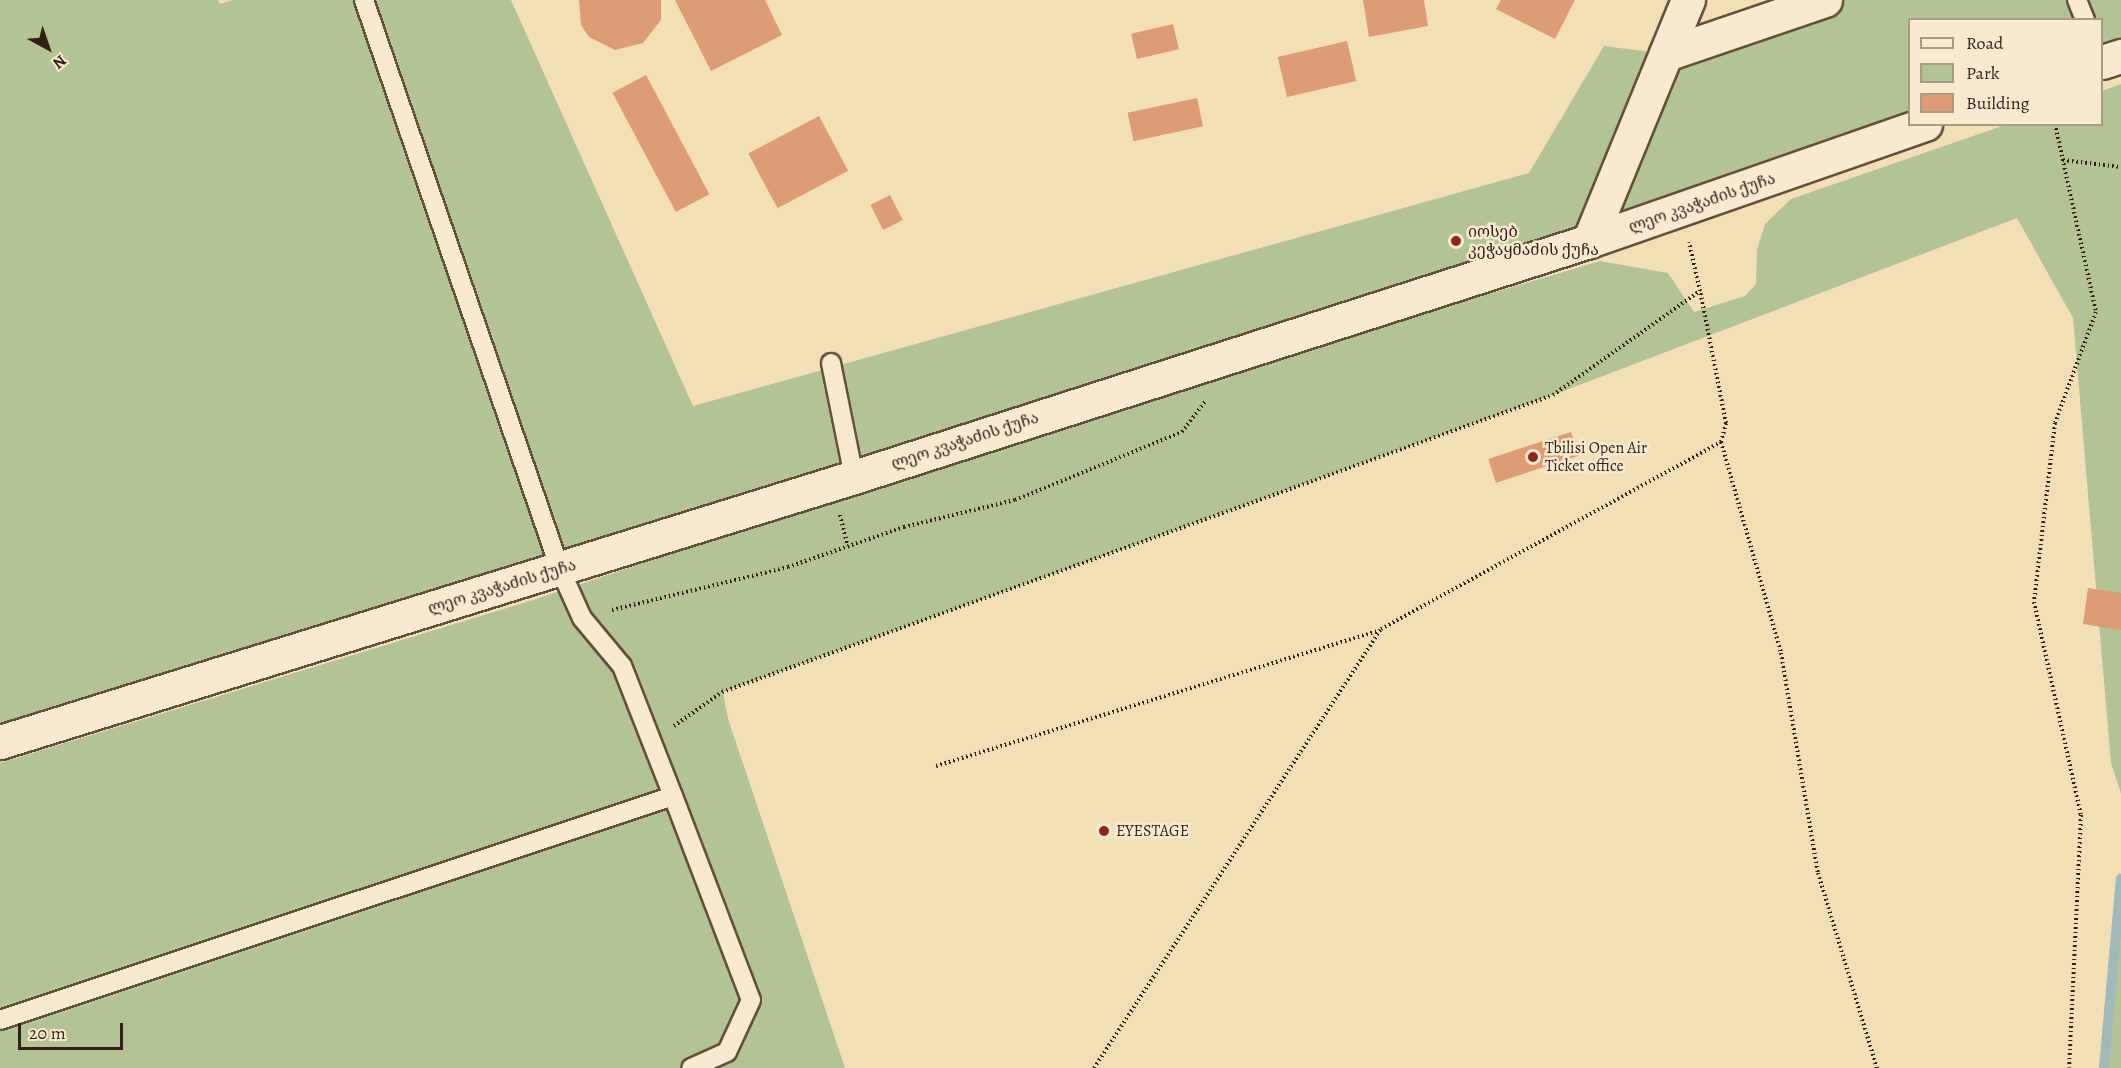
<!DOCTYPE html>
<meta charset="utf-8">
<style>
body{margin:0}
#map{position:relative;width:2121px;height:1068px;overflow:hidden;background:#f2dfb6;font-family:Alegreya,"Noto Serif Georgian",serif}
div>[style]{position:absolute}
.green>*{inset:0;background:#b4c393}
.stream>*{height:10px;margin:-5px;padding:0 5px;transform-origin:5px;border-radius:5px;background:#a0bab9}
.building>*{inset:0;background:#dd9c73;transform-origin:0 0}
.path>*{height:4px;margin-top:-2px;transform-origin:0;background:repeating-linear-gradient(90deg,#341f16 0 1.5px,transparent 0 4.5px)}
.roads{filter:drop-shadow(2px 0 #644f3e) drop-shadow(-2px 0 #644f3e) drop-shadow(0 2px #644f3e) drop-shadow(0 -2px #644f3e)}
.lane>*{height:18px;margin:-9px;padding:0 9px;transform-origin:9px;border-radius:9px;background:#f7ead0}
.street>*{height:33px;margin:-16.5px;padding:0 16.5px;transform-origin:16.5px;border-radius:16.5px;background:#f7ead0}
.secondary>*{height:33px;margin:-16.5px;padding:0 16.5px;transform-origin:16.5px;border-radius:16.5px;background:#f7ead0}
.dots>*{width:16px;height:16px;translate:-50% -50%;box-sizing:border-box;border:3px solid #f7ead0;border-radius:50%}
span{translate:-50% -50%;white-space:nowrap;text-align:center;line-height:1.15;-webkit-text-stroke:5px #f7ead0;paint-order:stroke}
.street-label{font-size:16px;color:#341f16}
.poi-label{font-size:16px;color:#341f16}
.left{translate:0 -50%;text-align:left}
.legend{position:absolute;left:1908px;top:18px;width:195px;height:108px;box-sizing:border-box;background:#f7ead0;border:2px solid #a99986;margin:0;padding:8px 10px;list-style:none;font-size:18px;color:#341f16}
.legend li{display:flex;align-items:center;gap:12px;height:30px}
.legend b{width:30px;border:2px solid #a99986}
.north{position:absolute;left:18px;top:18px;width:60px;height:60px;-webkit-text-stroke:4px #f7ead0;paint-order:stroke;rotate:140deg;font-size:16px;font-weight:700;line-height:24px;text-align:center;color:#341f16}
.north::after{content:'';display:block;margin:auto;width:21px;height:27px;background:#341f16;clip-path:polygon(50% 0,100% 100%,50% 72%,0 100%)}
.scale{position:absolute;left:18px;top:1023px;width:105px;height:27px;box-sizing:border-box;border:3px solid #341f16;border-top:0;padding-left:8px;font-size:18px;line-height:21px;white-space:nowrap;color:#341f16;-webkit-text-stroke:4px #f7ead0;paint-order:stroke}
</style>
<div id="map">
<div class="green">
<div style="clip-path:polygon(0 0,218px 0,220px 4px,233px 0,511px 0,693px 406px,1529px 173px,1604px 46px,1666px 54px,1825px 0,2121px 0,2121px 56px,2102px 62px,2102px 20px,1910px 20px,1910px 124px,0 742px)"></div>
<div style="clip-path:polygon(2121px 84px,2121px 794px,2111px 763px,2073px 318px,2017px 218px,1553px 395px,723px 692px,728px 719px,845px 1068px,0 1068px,0 763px,533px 600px,1091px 413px,1600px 261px,1668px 273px,1694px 312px,1745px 296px,1756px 284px,1757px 250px,1765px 224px,1791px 199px,2005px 125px,2102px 124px,2102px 91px)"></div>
<div style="clip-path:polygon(2121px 879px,2121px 1068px,2104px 1068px)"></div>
</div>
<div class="stream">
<div style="left:2104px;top:1068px;width:190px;rotate:-84.9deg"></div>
</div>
<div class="building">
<div style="clip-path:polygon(579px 0,661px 0,661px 20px,643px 43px,615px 50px,589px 37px,581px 25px)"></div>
<div style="clip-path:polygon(675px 0,765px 0,782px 35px,711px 71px)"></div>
<div style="clip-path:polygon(1363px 0,1424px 0,1428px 26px,1369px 37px)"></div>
<div style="clip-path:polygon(1501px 0,1575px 0,1555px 39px,1496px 9px)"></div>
<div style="left:1173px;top:24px;width:26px;height:43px;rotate:77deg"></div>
<div style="left:1347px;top:41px;width:41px;height:71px;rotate:77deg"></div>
<div style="left:646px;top:75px;width:135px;height:38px;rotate:62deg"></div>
<div style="left:1197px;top:98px;width:29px;height:71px;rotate:78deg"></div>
<div style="left:819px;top:116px;width:62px;height:80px;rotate:62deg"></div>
<div style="left:890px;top:195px;width:28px;height:22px;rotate:63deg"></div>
<div style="left:1571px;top:432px;width:25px;height:87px;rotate:72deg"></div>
<div style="clip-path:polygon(2088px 588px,2121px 593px,2121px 630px,2083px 624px)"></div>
</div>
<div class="path">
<div style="left:2055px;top:124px;width:192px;rotate:77.7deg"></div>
<div style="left:2096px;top:312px;width:118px;rotate:110.3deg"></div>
<div style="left:2055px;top:423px;width:180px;rotate:96.7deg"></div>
<div style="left:2034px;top:602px;width:218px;rotate:77.6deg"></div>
<div style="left:2081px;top:815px;width:253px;rotate:92.7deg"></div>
<div style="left:2063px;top:160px;width:58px;rotate:6.9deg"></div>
<div style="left:1721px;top:442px;width:219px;rotate:74.1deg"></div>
<div style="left:1781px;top:653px;width:223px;rotate:80.5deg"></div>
<div style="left:1818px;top:873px;width:204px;rotate:73.2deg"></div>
<div style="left:840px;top:515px;width:32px;rotate:76deg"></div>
<div style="left:612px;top:610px;width:181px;rotate:-13.7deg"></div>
<div style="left:788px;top:567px;width:123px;rotate:-19deg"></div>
<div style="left:904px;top:527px;width:114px;rotate:-13.7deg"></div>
<div style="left:1015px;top:500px;width:180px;rotate:-22.2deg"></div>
<div style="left:1182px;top:432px;width:39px;rotate:-53deg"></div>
<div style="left:674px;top:726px;width:59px;rotate:-35.3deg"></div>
<div style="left:722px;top:692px;width:882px;rotate:-19.67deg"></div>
<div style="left:1553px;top:395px;width:180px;rotate:-35.3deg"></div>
<div style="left:1700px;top:291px;width:50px;rotate:-102.7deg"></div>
<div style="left:936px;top:766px;width:464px;rotate:-17deg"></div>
<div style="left:1094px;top:1068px;width:524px;rotate:-56.83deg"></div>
<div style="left:1381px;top:629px;width:388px;rotate:-28.8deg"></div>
<div style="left:1721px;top:442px;width:20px;rotate:-75deg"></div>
<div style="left:1726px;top:423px;width:135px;rotate:-101.1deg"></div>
</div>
<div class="roads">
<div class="lane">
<div style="left:2077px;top:0;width:22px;rotate:68deg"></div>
<div style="left:831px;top:363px;width:116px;rotate:78.6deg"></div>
<div style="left:673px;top:796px;width:218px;rotate:69.1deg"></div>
<div style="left:751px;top:1000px;width:57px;rotate:114.8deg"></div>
<div style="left:727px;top:1052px;width:39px;rotate:156deg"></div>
<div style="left:0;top:1020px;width:709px;rotate:-18.41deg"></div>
<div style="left:673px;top:796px;width:140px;rotate:-111.4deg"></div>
<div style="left:622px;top:666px;width:62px;rotate:-129.8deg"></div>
<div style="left:582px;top:618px;width:54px;rotate:-114.2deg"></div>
<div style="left:560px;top:569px;width:602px;rotate:-109.01deg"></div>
</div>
<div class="street">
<div style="left:1666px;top:54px;width:168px;rotate:-18.8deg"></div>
</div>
<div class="secondary">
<div style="left:2102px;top:62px;width:20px;rotate:-18deg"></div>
<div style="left:1589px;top:241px;width:261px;rotate:-67.7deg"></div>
<div style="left:0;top:742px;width:894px;rotate:-17.24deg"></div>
<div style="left:854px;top:477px;width:772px;rotate:-17.8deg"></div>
<div style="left:1589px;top:241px;width:356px;rotate:-19.2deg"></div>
</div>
</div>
<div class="dots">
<div style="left:1456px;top:241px;background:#8f2418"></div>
<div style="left:1533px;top:457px;background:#8f2418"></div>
<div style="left:1104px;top:831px;background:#8f2418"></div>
</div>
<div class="street-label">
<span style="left:1702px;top:203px;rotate:-19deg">ლეო კვაჭაძის ქუჩა</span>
<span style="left:965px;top:441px;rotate:-18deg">ლეო კვაჭაძის ქუჩა</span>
<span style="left:502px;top:587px;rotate:-17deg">ლეო კვაჭაძის ქუჩა</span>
</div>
<div class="poi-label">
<span class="left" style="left:1468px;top:241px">იოსებ<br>კეჭაყმაძის ქუჩა</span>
<span class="left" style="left:1545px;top:457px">Tbilisi Open Air<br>Ticket office</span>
<span class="left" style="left:1116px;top:831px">EYESTAGE</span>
</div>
<ul class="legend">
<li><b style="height:8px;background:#f7ead0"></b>Road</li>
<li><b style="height:16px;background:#b4c393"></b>Park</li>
<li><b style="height:16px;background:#dd9c73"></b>Building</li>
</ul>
<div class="north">N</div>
<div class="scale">20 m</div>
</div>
